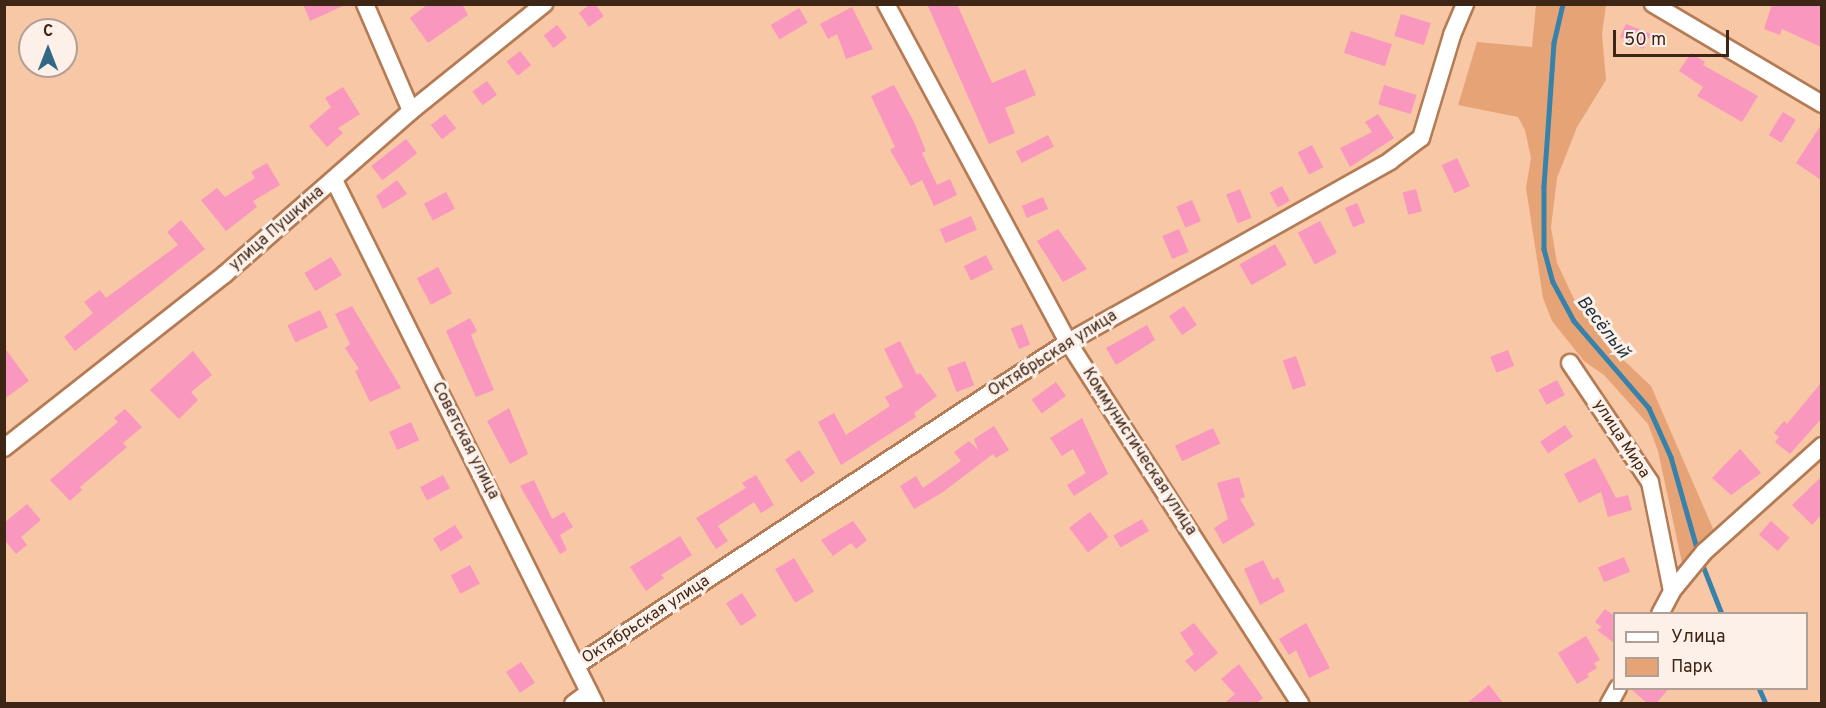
<!DOCTYPE html>
<meta charset="utf-8">
<style>
body{margin:0}
#map{position:relative;width:1826px;height:708px;overflow:hidden;background:#f8c7a6;font-family:Overpass,sans-serif}
div>[style]{position:absolute}
.green>*{inset:0;background:#e6a476}
.stream>*{height:4.5px;margin:-2.25px;padding:0 2.25px;transform-origin:2.25px;border-radius:2.25px;background:#3882a9}
.building>*{inset:0;background:#f997be;transform-origin:0 0}
.roads{filter:drop-shadow(2px 0 #b47b54) drop-shadow(-2px 0 #b47b54) drop-shadow(0 2px #b47b54) drop-shadow(0 -2px #b47b54)}
.minor>*{height:16px;margin:-8px;padding:0 8px;transform-origin:8px;border-radius:8px;background:#fff}
span{translate:-50% -50%;white-space:nowrap;text-align:center;line-height:1.15;-webkit-text-stroke:6px #fdf0e8;paint-order:stroke}
.street-label{font-size:16px;color:#3e2616}
.water-label{font-size:18px;color:#182f3d;font-style:italic}
.frame{position:absolute;inset:0;border:6px solid #3e2616;pointer-events:none}
.legend{position:absolute;left:1613px;top:612px;width:195px;height:78px;box-sizing:border-box;background:#fdf0e8;border:2px solid #b19f94;margin:0;padding:8px 10px;list-style:none;font-size:18px;color:#3e2616}
.legend li{display:flex;align-items:center;gap:12px;height:30px}
.legend b{width:30px;border:2px solid #b19f94}
.north{position:absolute;left:18px;top:18px;width:60px;height:60px;box-sizing:border-box;background:#fdf0e8;border:2px solid #b19f94;border-radius:50%;rotate:0deg;font-size:16px;font-weight:700;line-height:24px;text-align:center;color:#3e2616}
.north::after{content:'';display:block;margin:auto;width:21px;height:27px;background:#336784;clip-path:polygon(50% 0,100% 100%,50% 72%,0 100%)}
.scale{position:absolute;left:1613px;top:30px;width:116px;height:27px;box-sizing:border-box;border:3px solid #3e2616;border-top:0;padding-left:8px;font-size:18px;line-height:21px;white-space:nowrap;color:#3e2616;-webkit-text-stroke:4px #fdf0e8;paint-order:stroke}
</style>
<div id="map">
<div class="green">
<div style="clip-path:polygon(1536px 5px,1606px 5px,1602px 34px,1606px 80px,1577px 127px,1557px 178px,1551px 227px,1557px 263px,1576px 303px,1615px 352px,1651px 386px,1718px 540px,1684px 572px,1658px 451px,1648px 424px,1604px 375px,1584px 361px,1552px 321px,1543px 298px,1526px 188px,1531px 158px,1525px 130px,1518px 117px,1458px 105px,1477px 42px,1532px 47px)"></div>
</div>
<div class="stream">
<div style="left:1563px;top:4px;width:40px;rotate:103deg"></div>
<div style="left:1554px;top:43px;width:144px;rotate:94deg"></div>
<div style="left:1544px;top:187px;width:62px;rotate:90deg"></div>
<div style="left:1544px;top:249px;width:34px;rotate:75deg"></div>
<div style="left:1553px;top:282px;width:44px;rotate:61.7deg"></div>
<div style="left:1574px;top:321px;width:115px;rotate:49.2deg"></div>
<div style="left:1649px;top:408px;width:54px;rotate:65.8deg"></div>
<div style="left:1671px;top:457px;width:99px;rotate:74.1deg"></div>
<div style="left:1702px;top:563px;width:55px;rotate:68.6deg"></div>
<div style="left:1759px;top:688px;width:17px;rotate:66deg"></div>
</div>
<div class="building">
<div style="clip-path:polygon(303px 4px,347px 4px,310px 21px)"></div>
<div style="clip-path:polygon(428px 4px,462px 4px,468px 15px,428px 43px,410px 18px)"></div>
<div style="clip-path:polygon(590px 4px,595px 4px,604px 16px,589px 27px,579px 13px)"></div>
<div style="clip-path:polygon(927px 4px,957px 4px,992px 83px,1025px 69px,1036px 95px,1005px 108px,1015px 133px,989px 144px)"></div>
<div style="clip-path:polygon(1772px 4px,1821px 4px,1821px 47px,1782px 29px,1780px 35px,1764px 29px)"></div>
<div style="clip-path:polygon(852px 7px,873px 49px,846px 59px,837px 34px,828px 39px,820px 24px)"></div>
<div style="left:799px;top:8px;width:17px;height:33px;rotate:59deg"></div>
<div style="left:1401px;top:14px;width:31px;height:23px;rotate:17deg"></div>
<div style="clip-path:polygon(1626px 24px,1651px 34px,1643px 49px,1620px 37px)"></div>
<div style="left:557px;top:25px;width:16px;height:17px;rotate:52deg"></div>
<div style="left:1351px;top:31px;width:43px;height:23px;rotate:18deg"></div>
<div style="left:520px;top:51px;width:18px;height:17px;rotate:52deg"></div>
<div style="clip-path:polygon(1691px 53px,1705px 62px,1703px 65px,1758px 96px,1742px 122px,1697px 96px,1703px 87px,1679px 71px)"></div>
<div style="left:487px;top:81px;width:17px;height:18px;rotate:54deg"></div>
<div style="clip-path:polygon(894px 85px,914px 122px,926px 151px,922px 153px,937px 185px,950px 179px,957px 195px,934px 206px,922px 180px,911px 186px,899px 165px,890px 150px,895px 147px,871px 96px)"></div>
<div style="left:1384px;top:85px;width:34px;height:20px;rotate:17deg"></div>
<div style="clip-path:polygon(343px 87px,360px 114px,338px 128px,343px 133px,327px 147px,309px 126px,331px 107px,325px 98px)"></div>
<div style="left:1783px;top:112px;width:15px;height:27px;rotate:32deg"></div>
<div style="left:445px;top:114px;width:18px;height:18px;rotate:52deg"></div>
<div style="clip-path:polygon(1378px 114px,1394px 138px,1350px 167px,1340px 148px,1372px 132px,1365px 122px)"></div>
<div style="clip-path:polygon(1821px 125px,1821px 180px,1796px 163px)"></div>
<div style="left:1048px;top:135px;width:13px;height:36px;rotate:63deg"></div>
<div style="left:406px;top:139px;width:18px;height:44px;rotate:52deg"></div>
<div style="left:1312px;top:145px;width:25px;height:16px;rotate:63deg"></div>
<div style="left:1457px;top:158px;width:31px;height:17px;rotate:65deg"></div>
<div style="clip-path:polygon(267px 163px,280px 185px,253px 201px,257px 207px,226px 231px,201px 200px,217px 188px,225px 197px,255px 178px,251px 172px)"></div>
<div style="clip-path:polygon(397px 180px,407px 194px,383px 209px,376px 196px)"></div>
<div style="left:1282px;top:186px;width:17px;height:14px;rotate:62deg"></div>
<div style="left:1240px;top:189px;width:31px;height:15px;rotate:68deg"></div>
<div style="left:1416px;top:189px;width:23px;height:14px;rotate:75deg"></div>
<div style="left:446px;top:192px;width:19px;height:25px;rotate:62deg"></div>
<div style="left:1043px;top:197px;width:13px;height:23px;rotate:67deg"></div>
<div style="left:1192px;top:200px;width:23px;height:17px;rotate:67deg"></div>
<div style="left:1357px;top:203px;width:21px;height:13px;rotate:67deg"></div>
<div style="left:971px;top:216px;width:15px;height:34px;rotate:67deg"></div>
<div style="clip-path:polygon(181px 220px,205px 249px,75px 351px,64px 337px,93px 313px,84px 302px,100px 290px,106px 298px,178px 245px,167px 232px)"></div>
<div style="left:1320px;top:221px;width:36px;height:25px;rotate:62deg"></div>
<div style="clip-path:polygon(1058px 229px,1087px 269px,1063px 282px,1037px 241px)"></div>
<div style="left:1179px;top:229px;width:25px;height:18px;rotate:67deg"></div>
<div style="left:1275px;top:244px;width:24px;height:41px;rotate:60deg"></div>
<div style="left:986px;top:255px;width:16px;height:25px;rotate:63deg"></div>
<div style="left:331px;top:257px;width:21px;height:31px;rotate:59deg"></div>
<div style="left:438px;top:267px;width:30px;height:24px;rotate:62deg"></div>
<div style="clip-path:polygon(352px 306px,401px 388px,370px 402px,355px 371px,359px 369px,345px 348px,350px 344px,335px 314px)"></div>
<div style="left:1184px;top:306px;width:23px;height:18px;rotate:56deg"></div>
<div style="left:320px;top:310px;width:19px;height:36px;rotate:65deg"></div>
<div style="clip-path:polygon(470px 318px,477px 331px,471px 335px,494px 390px,476px 397px,446px 331px)"></div>
<div style="left:1022px;top:324px;width:22px;height:12px;rotate:68deg"></div>
<div style="clip-path:polygon(1147px 325px,1155px 340px,1116px 365px,1106px 348px)"></div>
<div style="clip-path:polygon(900px 341px,917px 375px,920px 373px,937px 396px,914px 413px,916px 417px,841px 465px,818px 422px,834px 413px,846px 435px,890px 406px,885px 397px,903px 387px,884px 349px)"></div>
<div style="clip-path:polygon(4px 347px,29px 381px,4px 399px)"></div>
<div style="left:1508px;top:350px;width:17px;height:19px;rotate:69deg"></div>
<div style="clip-path:polygon(193px 351px,212px 375px,191px 392px,198px 400px,179px 419px,150px 390px)"></div>
<div style="left:1296px;top:356px;width:31px;height:14px;rotate:71deg"></div>
<div style="left:965px;top:361px;width:26px;height:19px;rotate:69deg"></div>
<div style="left:1557px;top:380px;width:17px;height:21px;rotate:62deg"></div>
<div style="left:1056px;top:382px;width:17px;height:30px;rotate:54deg"></div>
<div style="clip-path:polygon(1821px 383px,1821px 419px,1790px 454px,1775px 442px,1779px 437px,1774px 433px,1784px 421px,1787px 424px)"></div>
<div style="clip-path:polygon(509px 408px,528px 454px,510px 464px,487px 421px)"></div>
<div style="clip-path:polygon(125px 409px,142px 427px,123px 443px,127px 447px,80px 487px,82px 490px,70px 501px,50px 480px,118px 422px,114px 418px)"></div>
<div style="clip-path:polygon(1082px 418px,1108px 474px,1074px 496px,1067px 485px,1086px 473px,1073px 449px,1062px 456px,1050px 438px)"></div>
<div style="left:411px;top:422px;width:20px;height:24px;rotate:66deg"></div>
<div style="left:1565px;top:425px;width:14px;height:30px;rotate:56deg"></div>
<div style="clip-path:polygon(994px 426px,1009px 450px,996px 458px,993px 454px,943px 492px,914px 509px,900px 486px,916px 476px,923px 488px,961px 461px,954px 452px,969px 441px,978px 450px,974px 439px)"></div>
<div style="left:1213px;top:428px;width:17px;height:42px;rotate:65deg"></div>
<div style="clip-path:polygon(1740px 449px,1761px 473px,1731px 495px,1712px 478px)"></div>
<div style="left:799px;top:450px;width:28px;height:17px;rotate:55deg"></div>
<div style="clip-path:polygon(1595px 458px,1616px 498px,1628px 495px,1632px 510px,1608px 517px,1601px 492px,1579px 503px,1564px 474px)"></div>
<div style="left:443px;top:475px;width:15px;height:26px;rotate:62deg"></div>
<div style="clip-path:polygon(756px 475px,774px 505px,761px 513px,754px 502px,718px 526px,728px 541px,716px 549px,696px 518px,746px 488px,742px 483px)"></div>
<div style="clip-path:polygon(1239px 477px,1245px 497px,1240px 499px,1255px 525px,1223px 544px,1214px 528px,1228px 519px,1217px 483px)"></div>
<div style="clip-path:polygon(1821px 477px,1821px 515px,1812px 525px,1792px 505px)"></div>
<div style="clip-path:polygon(534px 480px,552px 519px,564px 512px,573px 527px,560px 535px,567px 550px,560px 554px,520px 486px)"></div>
<div style="clip-path:polygon(27px 504px,41px 520px,21px 537px,27px 545px,16px 554px,4px 539px,4px 523px)"></div>
<div style="left:1090px;top:512px;width:31px;height:26px;rotate:53deg"></div>
<div style="left:1142px;top:519px;width:14px;height:33px;rotate:60deg"></div>
<div style="clip-path:polygon(853px 521px,867px 540px,856px 549px,851px 543px,833px 556px,821px 540px)"></div>
<div style="left:1771px;top:521px;width:25px;height:18px;rotate:42deg"></div>
<div style="left:455px;top:525px;width:15px;height:26px;rotate:58deg"></div>
<div style="clip-path:polygon(680px 536px,692px 555px,661px 575px,664px 578px,646px 591px,630px 567px)"></div>
<div style="left:1624px;top:557px;width:16px;height:28px;rotate:68deg"></div>
<div style="left:794px;top:558px;width:39px;height:22px;rotate:59deg"></div>
<div style="clip-path:polygon(1263px 560px,1273px 580px,1278px 577px,1285px 591px,1260px 605px,1244px 569px)"></div>
<div style="left:470px;top:565px;width:21px;height:22px;rotate:62deg"></div>
<div style="left:742px;top:593px;width:27px;height:19px;rotate:57deg"></div>
<div style="clip-path:polygon(1605px 609px,1614px 616px,1614px 643px,1597px 630px,1602px 627px,1595px 622px)"></div>
<div style="clip-path:polygon(1194px 623px,1218px 653px,1195px 672px,1185px 661px,1194px 654px,1180px 633px)"></div>
<div style="clip-path:polygon(1306px 623px,1330px 668px,1309px 678px,1296px 650px,1289px 655px,1279px 639px)"></div>
<div style="clip-path:polygon(1586px 636px,1600px 660px,1594px 663px,1597px 668px,1587px 674px,1589px 677px,1577px 684px,1558px 653px)"></div>
<div style="left:521px;top:662px;width:25px;height:18px;rotate:56deg"></div>
<div style="clip-path:polygon(1239px 664px,1263px 698px,1256px 704px,1224px 704px,1235px 694px,1221px 679px)"></div>
<div style="clip-path:polygon(1489px 685px,1504px 704px,1466px 704px)"></div>
<div style="clip-path:polygon(1630px 688px,1669px 688px,1656px 704px,1648px 704px)"></div>
</div>
<div class="roads">
<div class="minor">
<div style="left:365px;top:4px;width:116px;rotate:66.7deg"></div>
<div style="left:886px;top:4px;width:384px;rotate:61.7deg"></div>
<div style="left:1068px;top:342px;width:430px;rotate:57.3deg"></div>
<div style="left:1653px;top:4px;width:196px;rotate:30.6deg"></div>
<div style="left:334px;top:180px;width:585px;rotate:63.52deg"></div>
<div style="left:1570px;top:363px;width:143px;rotate:56.1deg"></div>
<div style="left:1650px;top:482px;width:111px;rotate:78.6deg"></div>
<div style="left:4px;top:448px;width:281px;rotate:-38.2deg"></div>
<div style="left:225px;top:274px;width:247px;rotate:-41.2deg"></div>
<div style="left:411px;top:111px;width:171px;rotate:-38.8deg"></div>
<div style="left:1660px;top:614px;width:26px;rotate:-62deg"></div>
<div style="left:1672px;top:591px;width:50px;rotate:-50.6deg"></div>
<div style="left:1704px;top:552px;width:159px;rotate:-41.9deg"></div>
<div style="left:577px;top:665px;width:588px;rotate:-33.34deg"></div>
<div style="left:1068px;top:342px;width:369px;rotate:-29.3deg"></div>
<div style="left:1390px;top:161px;width:39px;rotate:-37deg"></div>
<div style="left:1421px;top:138px;width:108px;rotate:-73.2deg"></div>
<div style="left:1452px;top:35px;width:34px;rotate:-67deg"></div>
<div style="left:573px;top:704px;width:20px;rotate:-37deg"></div>
<div style="left:1609px;top:704px;width:18px;rotate:-61deg"></div>
</div>
</div>
<div class="street-label">
<span style="left:277px;top:229px;rotate:-41deg">улица Пушкина</span>
<span style="left:1053px;top:354px;rotate:-32deg">Октябрьская улица</span>
<span style="left:1621px;top:439px;rotate:57deg">улица Мира</span>
<span style="left:465px;top:441px;rotate:63deg">Советская улица</span>
<span style="left:1139px;top:452px;rotate:57deg">Коммунистическая улица</span>
<span style="left:646px;top:620px;rotate:-33deg">Октябрьская улица</span>
</div>
<div class="water-label">
<span style="left:1602px;top:328px;rotate:52deg">Весёлый</span>
</div>
<div class="frame"></div>
<ul class="legend">
<li><b style="height:8px;background:#fff"></b>Улица</li>
<li><b style="height:16px;background:#e6a476"></b>Парк</li>
</ul>
<div class="north">С</div>
<div class="scale">50 m</div>
</div>
